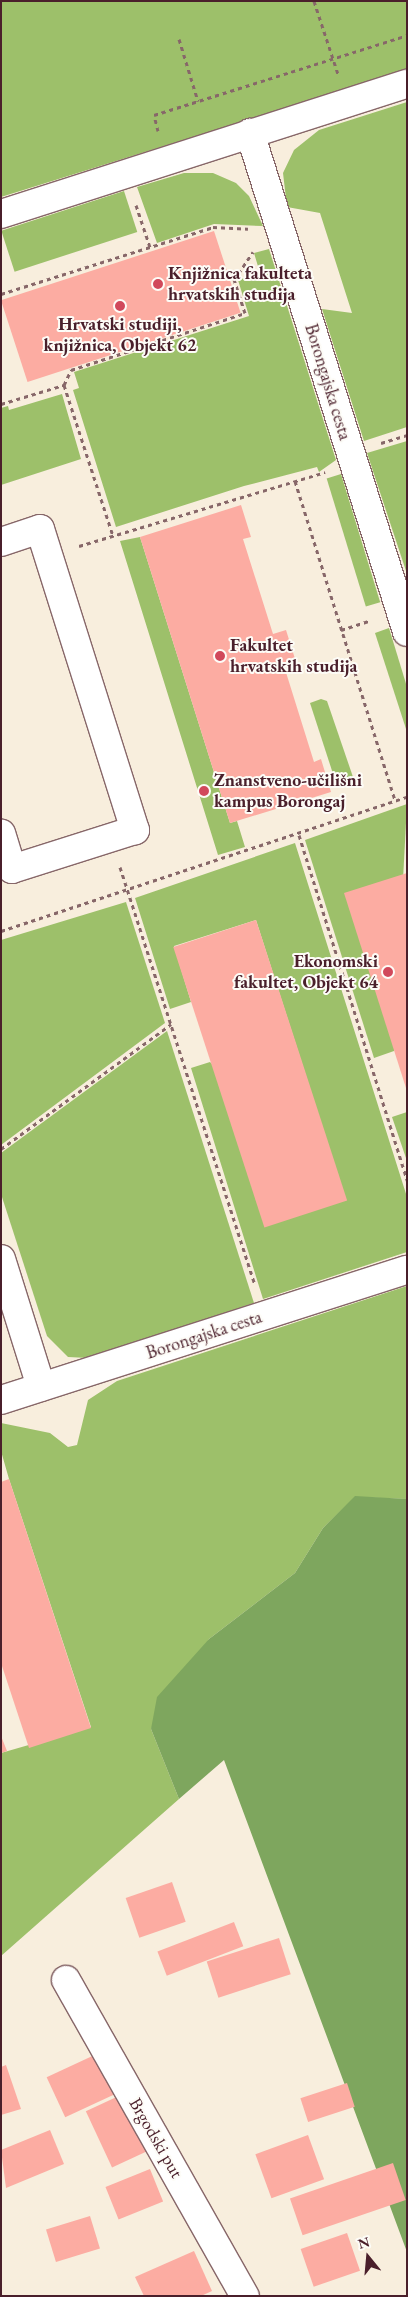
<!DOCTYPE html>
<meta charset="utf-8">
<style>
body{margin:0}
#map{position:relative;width:408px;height:2297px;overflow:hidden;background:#f8eedd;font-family:"EB Garamond",serif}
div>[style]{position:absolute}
.green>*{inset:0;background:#9dc06a;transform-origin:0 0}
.forest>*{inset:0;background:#7ea65e}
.building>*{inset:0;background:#fcaca2;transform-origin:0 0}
.path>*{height:3px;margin-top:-1.5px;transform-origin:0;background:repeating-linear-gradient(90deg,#876769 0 4px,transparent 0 8px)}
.roads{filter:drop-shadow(1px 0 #876769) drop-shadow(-1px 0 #876769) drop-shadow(0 1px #876769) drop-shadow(0 -1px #876769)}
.minor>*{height:28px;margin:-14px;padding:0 14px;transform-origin:14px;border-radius:14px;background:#fff}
.dots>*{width:14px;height:14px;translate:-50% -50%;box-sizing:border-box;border:2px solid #fdfcf7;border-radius:50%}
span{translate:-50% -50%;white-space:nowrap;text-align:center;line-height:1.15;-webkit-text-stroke:4px #fdfcf7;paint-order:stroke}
.poi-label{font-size:18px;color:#4a1f2b;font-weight:700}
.left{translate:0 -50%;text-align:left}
.right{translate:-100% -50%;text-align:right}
.street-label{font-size:18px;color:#4a1f2b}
.frame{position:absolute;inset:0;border:2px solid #4a1f2b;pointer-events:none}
.north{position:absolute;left:343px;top:2232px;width:50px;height:50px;-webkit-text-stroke:4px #fdfcf7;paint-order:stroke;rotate:343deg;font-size:14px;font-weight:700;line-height:20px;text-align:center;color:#4a1f2b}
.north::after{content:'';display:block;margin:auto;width:18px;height:22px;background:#4a1f2b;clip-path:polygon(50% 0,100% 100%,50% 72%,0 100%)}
</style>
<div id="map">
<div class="green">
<div style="clip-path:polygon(1px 1px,407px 1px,407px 70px,1px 197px)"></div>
<div style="clip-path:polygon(407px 102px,407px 427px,364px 441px,322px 309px,352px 313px,320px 213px,287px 207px,283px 173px,294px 150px,319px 130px)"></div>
<div style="clip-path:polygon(184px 173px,213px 173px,236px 183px,249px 196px,263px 226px,214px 224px,157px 243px,137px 187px)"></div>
<div style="left:124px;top:191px;width:43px;height:129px;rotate:72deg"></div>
<div style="clip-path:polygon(269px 249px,336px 460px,319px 472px,317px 467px,244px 486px,116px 527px,73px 390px,79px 388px,74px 372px,249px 316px,238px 280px,260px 273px,254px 253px)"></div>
<div style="clip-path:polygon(62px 394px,81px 459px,1px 485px,1px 408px,8px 406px,9px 410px)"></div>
<div style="clip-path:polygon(407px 441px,407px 574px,367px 453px)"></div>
<div style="left:341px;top:474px;width:134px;height:15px;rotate:73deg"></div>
<div style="clip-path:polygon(140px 537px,230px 823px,237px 821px,245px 847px,218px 855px,120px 541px)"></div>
<div style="clip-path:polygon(389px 628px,407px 687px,407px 732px,375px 633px)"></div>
<div style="clip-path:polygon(321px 699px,327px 701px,353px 777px,336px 783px,310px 703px)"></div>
<div style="clip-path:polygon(407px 804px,394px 1051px,374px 1058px,305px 840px)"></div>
<div style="clip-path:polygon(295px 843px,407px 1197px,407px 1252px,263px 1299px,191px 1068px,210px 1062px,346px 1201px,256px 920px,174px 946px,191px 1002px,170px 1009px,135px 898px)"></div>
<div style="clip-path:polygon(126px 902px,165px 1023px,1px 1145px,1px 940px)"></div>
<div style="clip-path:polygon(167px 1031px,254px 1303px,88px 1358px,68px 1357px,47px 1336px,1px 1194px,1px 1153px)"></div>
<div style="clip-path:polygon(407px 1112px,407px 1161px,392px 1117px)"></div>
<div style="clip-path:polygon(407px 1286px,407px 1499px,355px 1497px,323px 1528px,295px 1573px,209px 1639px,151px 1729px,179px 1799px,1px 1956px,1px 1753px,91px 1727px,9px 1479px,1px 1451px,1px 1423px,50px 1433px,68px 1447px,77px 1445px,88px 1400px,117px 1381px)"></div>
</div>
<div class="forest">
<div style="clip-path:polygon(355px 1496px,407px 1499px,407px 2252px,224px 1760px,179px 1799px,151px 1729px,157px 1697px,209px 1639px,295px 1573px,323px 1528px)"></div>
</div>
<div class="building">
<div style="left:214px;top:231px;width:86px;height:224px;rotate:72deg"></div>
<div style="clip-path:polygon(241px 505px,251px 537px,243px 539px,273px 634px,286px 630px,296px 662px,284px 666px,314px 762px,321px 759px,331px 792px,230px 823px,140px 537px)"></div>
<div style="clip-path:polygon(407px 873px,407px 1087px,406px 1088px,344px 893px)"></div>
<div style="left:256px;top:920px;width:295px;height:87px;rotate:72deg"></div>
<div style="clip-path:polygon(9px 1479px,91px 1728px,29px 1748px,1px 1663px,1px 1482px)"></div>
<div style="clip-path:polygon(1px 1736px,7px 1751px,1px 1753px)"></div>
<div style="left:172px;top:1882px;width:42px;height:49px;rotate:71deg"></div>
<div style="left:234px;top:1922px;width:26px;height:82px;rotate:69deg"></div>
<div style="left:279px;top:1938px;width:38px;height:76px;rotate:72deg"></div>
<div style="left:101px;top:2052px;width:44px;height:60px;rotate:65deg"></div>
<div style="clip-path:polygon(6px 2065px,21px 2109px,1px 2115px,1px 2067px)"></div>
<div style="left:347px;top:2083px;width:25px;height:49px;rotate:72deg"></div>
<div style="left:123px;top:2094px;width:62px;height:41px;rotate:65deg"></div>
<div style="clip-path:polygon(50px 2130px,64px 2164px,6px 2188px,1px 2150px)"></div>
<div style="left:308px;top:2135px;width:47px;height:56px;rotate:70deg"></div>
<div style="left:393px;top:2163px;width:39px;height:109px;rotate:71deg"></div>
<div style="left:150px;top:2169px;width:35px;height:48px;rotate:68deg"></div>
<div style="left:90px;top:2216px;width:34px;height:46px;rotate:73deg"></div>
<div style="left:347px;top:2233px;width:40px;height:49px;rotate:71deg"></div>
<div style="clip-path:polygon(194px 2251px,212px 2291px,201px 2296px,144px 2296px,135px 2277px)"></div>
</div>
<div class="path">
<div style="left:314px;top:1px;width:77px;rotate:71.8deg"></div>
<div style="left:179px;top:39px;width:65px;rotate:73deg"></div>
<div style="left:158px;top:131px;width:16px;rotate:-104deg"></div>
<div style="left:154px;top:115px;width:265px;rotate:-17.5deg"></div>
<div style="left:136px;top:205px;width:44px;rotate:71.6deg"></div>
<div style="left:1px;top:294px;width:222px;rotate:-17.5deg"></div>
<div style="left:213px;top:227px;width:35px;rotate:3deg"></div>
<div style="left:64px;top:385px;width:17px;rotate:-65deg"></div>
<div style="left:71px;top:370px;width:183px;rotate:-18.1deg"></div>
<div style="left:245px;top:313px;width:35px;rotate:-108deg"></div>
<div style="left:234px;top:280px;width:34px;rotate:-56deg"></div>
<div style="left:1px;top:404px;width:66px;rotate:-16.8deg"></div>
<div style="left:64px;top:385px;width:159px;rotate:72deg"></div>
<div style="left:381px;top:443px;width:27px;rotate:-17deg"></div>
<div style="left:295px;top:481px;width:335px;rotate:72.6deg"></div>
<div style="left:79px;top:546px;width:257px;rotate:-16.7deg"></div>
<div style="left:341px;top:630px;width:29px;rotate:-18deg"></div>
<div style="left:299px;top:835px;width:362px;rotate:72.6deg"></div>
<div style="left:120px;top:867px;width:438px;rotate:72.1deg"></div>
<div style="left:1px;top:931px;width:428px;rotate:-18.3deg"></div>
<div style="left:1px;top:1149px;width:211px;rotate:-36.3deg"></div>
</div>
<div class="roads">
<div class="minor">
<div style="left:250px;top:133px;width:523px;rotate:72.53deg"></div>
<div style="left:1px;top:214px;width:426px;rotate:-17.8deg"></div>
<div style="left:1px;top:542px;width:41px;rotate:-18.4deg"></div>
<div style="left:40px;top:529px;width:316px;rotate:72.5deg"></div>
<div style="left:135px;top:830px;width:129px;rotate:162.4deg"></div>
<div style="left:12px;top:869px;width:37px;rotate:-107deg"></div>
<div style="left:1px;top:1259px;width:134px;rotate:72.6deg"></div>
<div style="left:1px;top:1400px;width:426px;rotate:-17.8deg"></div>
<div style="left:66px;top:1980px;width:363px;rotate:60.5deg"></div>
</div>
</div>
<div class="dots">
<div style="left:158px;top:284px;background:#d1495b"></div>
<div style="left:120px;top:306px;background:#d1495b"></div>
<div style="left:220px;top:656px;background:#d1495b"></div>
<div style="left:204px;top:791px;background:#d1495b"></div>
<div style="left:388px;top:972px;background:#d1495b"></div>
</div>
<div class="poi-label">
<span class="left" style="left:168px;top:284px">Knjižnica fakulteta<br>hrvatskih studija</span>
<span style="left:120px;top:335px">Hrvatski studiji,<br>knjižnica, Objekt 62</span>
<span class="left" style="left:230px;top:656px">Fakultet<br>hrvatskih studija</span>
<span class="left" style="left:214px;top:791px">Znanstveno-učilišni<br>kampus Borongaj</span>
<span class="right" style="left:378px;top:972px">Ekonomski<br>fakultet, Objekt 64</span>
</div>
<div class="street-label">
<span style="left:328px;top:382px;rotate:73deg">Borongajska cesta</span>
<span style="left:204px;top:1335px;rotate:-18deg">Borongajska cesta</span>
<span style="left:156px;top:2138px;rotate:60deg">Brgodski put</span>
</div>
<div class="frame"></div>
<div class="north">N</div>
</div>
